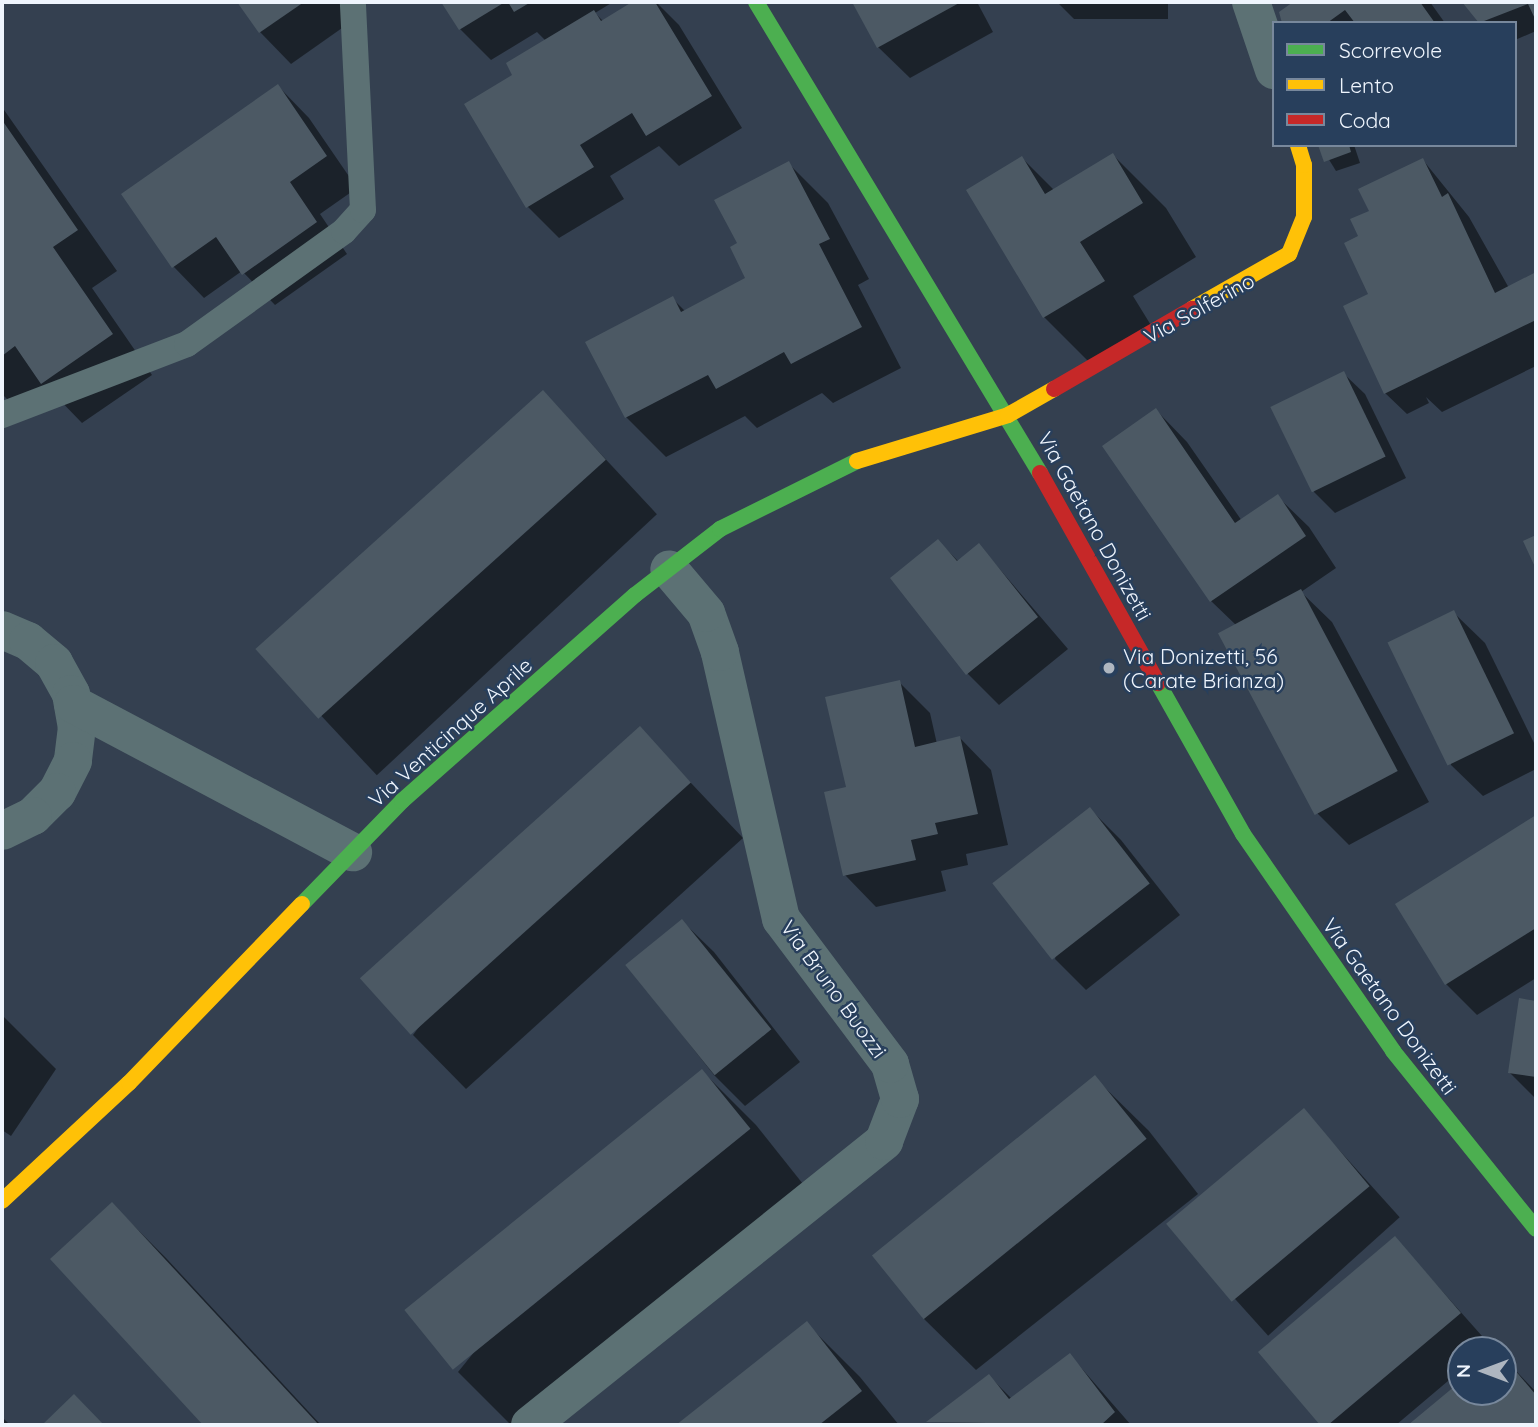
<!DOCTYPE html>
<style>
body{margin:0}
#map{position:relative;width:1538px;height:1427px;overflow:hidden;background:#344050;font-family:Quicksand,sans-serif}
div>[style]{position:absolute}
.shadow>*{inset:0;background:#0007;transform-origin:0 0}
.building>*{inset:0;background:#4c5964;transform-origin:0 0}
.lane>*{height:26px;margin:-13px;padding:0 13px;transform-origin:13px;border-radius:13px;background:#5c7174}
.street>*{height:38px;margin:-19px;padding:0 19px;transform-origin:19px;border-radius:19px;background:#5c7174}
.fast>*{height:16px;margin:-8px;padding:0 8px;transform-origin:8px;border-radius:8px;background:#4caf50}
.slow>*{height:16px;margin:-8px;padding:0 8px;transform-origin:8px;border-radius:8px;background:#ffc107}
.jam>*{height:16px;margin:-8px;padding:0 8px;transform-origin:8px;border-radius:8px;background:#c62828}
.dots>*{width:19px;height:19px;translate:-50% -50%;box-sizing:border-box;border:4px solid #283f5c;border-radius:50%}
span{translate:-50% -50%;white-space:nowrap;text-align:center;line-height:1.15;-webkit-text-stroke:5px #283f5c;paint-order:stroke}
.street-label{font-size:21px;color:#eff5fd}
.poi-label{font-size:21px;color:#eff5fd}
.left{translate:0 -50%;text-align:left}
.frame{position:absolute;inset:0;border:4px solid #eff5fd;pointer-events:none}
.legend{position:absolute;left:1272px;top:21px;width:245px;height:126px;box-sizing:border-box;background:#283f5c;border:2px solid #78889c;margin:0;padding:9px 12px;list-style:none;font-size:21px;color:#eff5fd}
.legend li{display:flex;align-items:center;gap:14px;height:35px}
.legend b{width:35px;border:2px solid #78889c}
.north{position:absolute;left:1447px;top:1336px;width:70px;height:70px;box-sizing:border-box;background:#283f5c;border:2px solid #78889c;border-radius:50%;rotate:270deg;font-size:19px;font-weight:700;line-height:28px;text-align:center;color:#eff5fd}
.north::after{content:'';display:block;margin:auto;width:24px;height:32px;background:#aeb6c0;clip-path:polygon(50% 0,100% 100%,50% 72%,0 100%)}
</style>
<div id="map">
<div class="shadow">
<div style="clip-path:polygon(239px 2px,353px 2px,362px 14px,291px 64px,260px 32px)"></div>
<div style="clip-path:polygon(443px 2px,613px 2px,595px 13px,603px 21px,636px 2px,656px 2px,679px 25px,742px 128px,679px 166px,659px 146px,610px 176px,624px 199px,559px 238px,528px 207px,515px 76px,546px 41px,537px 32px,491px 60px,460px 29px)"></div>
<div style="clip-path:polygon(854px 2px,977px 2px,993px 32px,910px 78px,878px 47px)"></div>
<div style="clip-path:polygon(1057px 2px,1168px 2px,1168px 19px,1074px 19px)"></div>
<div style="clip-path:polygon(1296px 2px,1430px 2px,1445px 23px,1284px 23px,1281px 12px)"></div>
<div style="clip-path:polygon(1464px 2px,1536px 2px,1536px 31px,1515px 40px,1515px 23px,1481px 23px)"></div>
<div style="clip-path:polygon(278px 86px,309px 118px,357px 188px,320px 214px,347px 254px,275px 305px,242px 271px,204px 298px,173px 266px)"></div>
<div style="clip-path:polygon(2px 107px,117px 271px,92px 288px,152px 375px,82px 423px,50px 390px,19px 411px,2px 394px)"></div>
<div style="clip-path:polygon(1320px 145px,1354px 145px,1360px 163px,1336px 171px)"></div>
<div style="clip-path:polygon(1113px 155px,1166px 208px,1196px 257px,1133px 296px,1157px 335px,1098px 371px,1044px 317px,1022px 158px,1054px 190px)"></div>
<div style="clip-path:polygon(1423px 160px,1469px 217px,1509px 288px,1536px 274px,1536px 366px,1442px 412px,1426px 397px,1429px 403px,1407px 414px,1385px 393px,1360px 237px,1371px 211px)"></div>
<div style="clip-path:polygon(788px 163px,828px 203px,869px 279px,858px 285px,901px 368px,833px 403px,822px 393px,757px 428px,745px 416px,666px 457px,626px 417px,672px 298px,685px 311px,748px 278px,739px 243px)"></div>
<div style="clip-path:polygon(1343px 373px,1365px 394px,1406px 478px,1335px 513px,1314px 492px)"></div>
<div style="left:543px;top:392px;width:167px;height:383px;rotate:47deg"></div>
<div style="clip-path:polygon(1156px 410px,1187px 442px,1242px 521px,1277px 496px,1309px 527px,1336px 568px,1301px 592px,1332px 622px,1429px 802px,1349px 845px,1318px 814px,1221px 635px,1237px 626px,1211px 601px,1105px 446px)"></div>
<div style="clip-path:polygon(938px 541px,959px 562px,979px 545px,1068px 649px,999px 705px,968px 674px)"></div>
<div style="clip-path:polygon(1453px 612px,1485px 643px,1536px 747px,1536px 769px,1483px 796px,1451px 765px)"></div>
<div style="clip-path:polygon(899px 682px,930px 713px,937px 744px,960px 738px,991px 770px,1008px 845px,966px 854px,968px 865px,941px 871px,946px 891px,876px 907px,845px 875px,849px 789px)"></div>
<div style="clip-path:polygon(640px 729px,743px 838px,466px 1089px,413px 1035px)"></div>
<div style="clip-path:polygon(1090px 809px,1121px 840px,1180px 915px,1086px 990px,1055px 959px)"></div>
<div style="clip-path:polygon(1536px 817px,1536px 978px,1477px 1015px,1446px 984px,1397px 905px)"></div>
<div style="clip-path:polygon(682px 921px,714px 952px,800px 1062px,745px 1106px,714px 1075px,627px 965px)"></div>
<div style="clip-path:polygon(1520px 1000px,1536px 1002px,1536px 1099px,1510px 1073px)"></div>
<div style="clip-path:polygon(2px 1015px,56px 1069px,11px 1136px,2px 1130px)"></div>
<div style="clip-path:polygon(702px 1071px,756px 1125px,803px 1184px,511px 1425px,458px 1372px)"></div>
<div style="clip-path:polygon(1095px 1078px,1149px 1131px,1198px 1194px,976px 1370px,922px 1317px)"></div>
<div style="left:1304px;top:1111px;width:143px;height:177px;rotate:48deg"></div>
<div style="clip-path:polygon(112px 1204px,166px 1258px,321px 1425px,206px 1425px,53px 1260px)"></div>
<div style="clip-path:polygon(1395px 1238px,1490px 1345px,1485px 1350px,1461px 1350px,1461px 1370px,1396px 1425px,1322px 1425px,1260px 1352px)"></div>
<div style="clip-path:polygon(807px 1324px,860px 1377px,899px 1425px,679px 1425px)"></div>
<div style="clip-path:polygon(1070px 1355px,1131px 1425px,929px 1422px,989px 1376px,1012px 1399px)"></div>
<div style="clip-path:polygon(1503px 1357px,1536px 1392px,1536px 1425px,1411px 1425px,1461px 1383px,1461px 1392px,1503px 1392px)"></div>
<div style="clip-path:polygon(2px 1417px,10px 1425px,2px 1425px)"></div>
</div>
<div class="building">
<div style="clip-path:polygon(237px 2px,304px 2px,259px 33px)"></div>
<div style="clip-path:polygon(441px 2px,505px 2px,459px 30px)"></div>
<div style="clip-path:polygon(508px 2px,531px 2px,514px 12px)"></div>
<div style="clip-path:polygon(632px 2px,655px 2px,712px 96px,646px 136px,632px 113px,580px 145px,594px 167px,526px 208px,464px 104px,512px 75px,506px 63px,594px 10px,601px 21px)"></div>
<div style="clip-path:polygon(852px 2px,961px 2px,877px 48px)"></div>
<div style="clip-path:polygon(1293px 2px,1420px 2px,1435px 23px,1355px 23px,1345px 10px,1327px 23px,1282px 23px,1279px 12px)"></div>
<div style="clip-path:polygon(1462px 2px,1536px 2px,1536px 21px,1528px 4px,1479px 23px)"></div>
<div style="clip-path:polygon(278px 84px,327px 156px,290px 182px,317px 222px,242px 275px,216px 237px,172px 268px,121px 194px)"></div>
<div style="clip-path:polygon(2px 120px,78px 230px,53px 247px,113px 334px,41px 384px,15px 346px,2px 356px)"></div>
<div style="clip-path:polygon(1318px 145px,1349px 145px,1351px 152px,1324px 162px)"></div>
<div style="clip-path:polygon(1113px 153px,1143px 203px,1080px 242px,1105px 281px,1043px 318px,966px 190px,1022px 156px,1045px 194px)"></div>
<div style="clip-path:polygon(1423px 158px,1442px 197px,1448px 193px,1495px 293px,1536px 272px,1536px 320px,1384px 394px,1343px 306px,1368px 294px,1344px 243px,1358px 236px,1350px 219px,1369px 211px,1358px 189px)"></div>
<div style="clip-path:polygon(789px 161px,830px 239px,819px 244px,862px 327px,791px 364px,784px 352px,716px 389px,708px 375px,625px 418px,585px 342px,673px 296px,681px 312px,745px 278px,730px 247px,737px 243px,714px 200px)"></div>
<div style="left:1344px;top:371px;width:95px;height:82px;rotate:64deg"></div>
<div style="left:543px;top:390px;width:94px;height:387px;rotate:48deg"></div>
<div style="clip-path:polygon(1156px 408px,1235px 523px,1278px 494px,1306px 536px,1210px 602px,1102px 446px)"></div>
<div style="clip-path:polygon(1536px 535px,1536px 569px,1523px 541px)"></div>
<div style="clip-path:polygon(938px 539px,957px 561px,979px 543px,1038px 617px,966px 675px,890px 578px)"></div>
<div style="left:1301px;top:589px;width:206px;height:94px;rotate:62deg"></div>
<div style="left:1454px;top:610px;width:137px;height:74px;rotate:64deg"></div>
<div style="clip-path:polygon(900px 680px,915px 747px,960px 736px,978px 814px,935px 823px,938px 834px,911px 840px,916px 860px,843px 876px,824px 792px,846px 787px,825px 697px)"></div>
<div style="left:640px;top:726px;width:76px;height:377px;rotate:48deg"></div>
<div style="left:1090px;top:807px;width:97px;height:124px;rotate:52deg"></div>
<div style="clip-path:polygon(1536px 815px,1536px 928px,1445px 985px,1395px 904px)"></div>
<div style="left:682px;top:919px;width:142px;height:73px;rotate:51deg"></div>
<div style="clip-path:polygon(1519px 998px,1536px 1001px,1536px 1077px,1508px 1073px)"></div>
<div style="left:702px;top:1069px;width:77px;height:383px;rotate:51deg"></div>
<div style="left:1095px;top:1075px;width:82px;height:287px;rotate:51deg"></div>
<div style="left:1304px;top:1108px;width:102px;height:180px;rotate:50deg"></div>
<div style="clip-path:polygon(112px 1202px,319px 1425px,203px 1425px,50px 1259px)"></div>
<div style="clip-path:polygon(1395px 1236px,1461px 1313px,1328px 1425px,1320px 1425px,1258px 1352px)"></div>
<div style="clip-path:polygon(807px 1321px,862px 1391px,819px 1425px,676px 1425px)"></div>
<div style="clip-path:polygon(1070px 1353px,1115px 1412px,1101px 1425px,926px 1422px,989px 1374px,1009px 1399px)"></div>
<div style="clip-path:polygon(1503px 1356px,1536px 1395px,1536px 1425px,1408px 1425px,1461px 1381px,1461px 1392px,1503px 1392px)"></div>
<div style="clip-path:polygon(74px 1394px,104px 1425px,42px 1425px)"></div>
</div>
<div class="lane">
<div style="left:2px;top:415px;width:198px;rotate:-21deg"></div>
<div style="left:187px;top:344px;width:193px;rotate:-35.7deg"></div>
<div style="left:344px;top:231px;width:28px;rotate:-48deg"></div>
<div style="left:363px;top:210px;width:208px;rotate:-92.8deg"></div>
</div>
<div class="street">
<div style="left:1251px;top:2px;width:72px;rotate:71.3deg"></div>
<div style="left:2px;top:630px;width:28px;rotate:23deg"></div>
<div style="left:28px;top:641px;width:34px;rotate:40deg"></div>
<div style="left:54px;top:663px;width:35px;rotate:61deg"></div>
<div style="left:71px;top:694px;width:34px;rotate:80deg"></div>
<div style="left:77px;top:727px;width:34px;rotate:97deg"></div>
<div style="left:73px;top:761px;width:35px;rotate:117deg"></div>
<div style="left:57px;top:792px;width:34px;rotate:135deg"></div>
<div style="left:33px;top:816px;width:34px;rotate:154deg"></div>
<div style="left:73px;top:704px;width:317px;rotate:27.9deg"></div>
<div style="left:530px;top:1425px;width:454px;rotate:-38.7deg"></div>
<div style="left:884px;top:1141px;width:45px;rotate:-69.1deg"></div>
<div style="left:900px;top:1099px;width:36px;rotate:-106deg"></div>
<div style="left:890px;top:1064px;width:181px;rotate:-126.9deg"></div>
<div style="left:781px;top:919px;width:274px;rotate:-102.9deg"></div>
<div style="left:720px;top:652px;width:41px;rotate:-109.7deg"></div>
<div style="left:706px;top:613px;width:57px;rotate:-130.1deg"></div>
</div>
<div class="fast">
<div style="left:756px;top:2px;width:550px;rotate:58.91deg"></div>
<div style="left:1158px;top:683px;width:173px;rotate:60.6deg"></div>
<div style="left:1243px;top:834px;width:264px;rotate:55.3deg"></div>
<div style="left:1393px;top:1051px;width:228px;rotate:51.2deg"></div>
<div style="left:302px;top:904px;width:144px;rotate:-45.8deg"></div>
<div style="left:402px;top:801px;width:311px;rotate:-41.5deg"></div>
<div style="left:635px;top:595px;width:108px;rotate:-37.8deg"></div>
<div style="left:720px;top:529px;width:153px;rotate:-26.4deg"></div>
</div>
<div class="slow">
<div style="left:1192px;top:309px;width:112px;rotate:-29.6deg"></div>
<div style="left:1289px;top:254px;width:40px;rotate:-68deg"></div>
<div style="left:1304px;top:217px;width:52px;rotate:-90deg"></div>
<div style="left:1304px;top:165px;width:21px;rotate:-107deg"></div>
<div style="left:857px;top:461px;width:158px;rotate:-16.9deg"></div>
<div style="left:1008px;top:415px;width:53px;rotate:-29.5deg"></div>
<div style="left:2px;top:1201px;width:173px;rotate:-42.9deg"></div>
<div style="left:129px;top:1083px;width:249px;rotate:-46deg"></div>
</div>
<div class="jam">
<div style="left:1054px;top:389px;width:160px;rotate:-30.1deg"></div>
<div style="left:1040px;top:473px;width:241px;rotate:60.7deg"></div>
</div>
<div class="dots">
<div style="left:1109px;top:668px;background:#aeb6c0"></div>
</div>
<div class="street-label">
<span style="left:1199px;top:308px;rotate:-29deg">Via Solferino</span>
<span style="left:1095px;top:526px;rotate:61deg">Via Gaetano Donizetti</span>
<span style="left:450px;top:732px;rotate:-42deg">Via Venticinque Aprile</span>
<span style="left:834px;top:989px;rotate:54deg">Via Bruno Buozzi</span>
<span style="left:1390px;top:1006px;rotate:54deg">Via Gaetano Donizetti</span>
</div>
<div class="poi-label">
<span class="left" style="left:1123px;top:668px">Via Donizetti, 56<br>(Carate Brianza)</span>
</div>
<div class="frame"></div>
<ul class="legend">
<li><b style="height:9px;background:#4caf50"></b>Scorrevole</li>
<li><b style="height:9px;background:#ffc107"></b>Lento</li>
<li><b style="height:9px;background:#c62828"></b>Coda</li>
</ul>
<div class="north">N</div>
</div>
